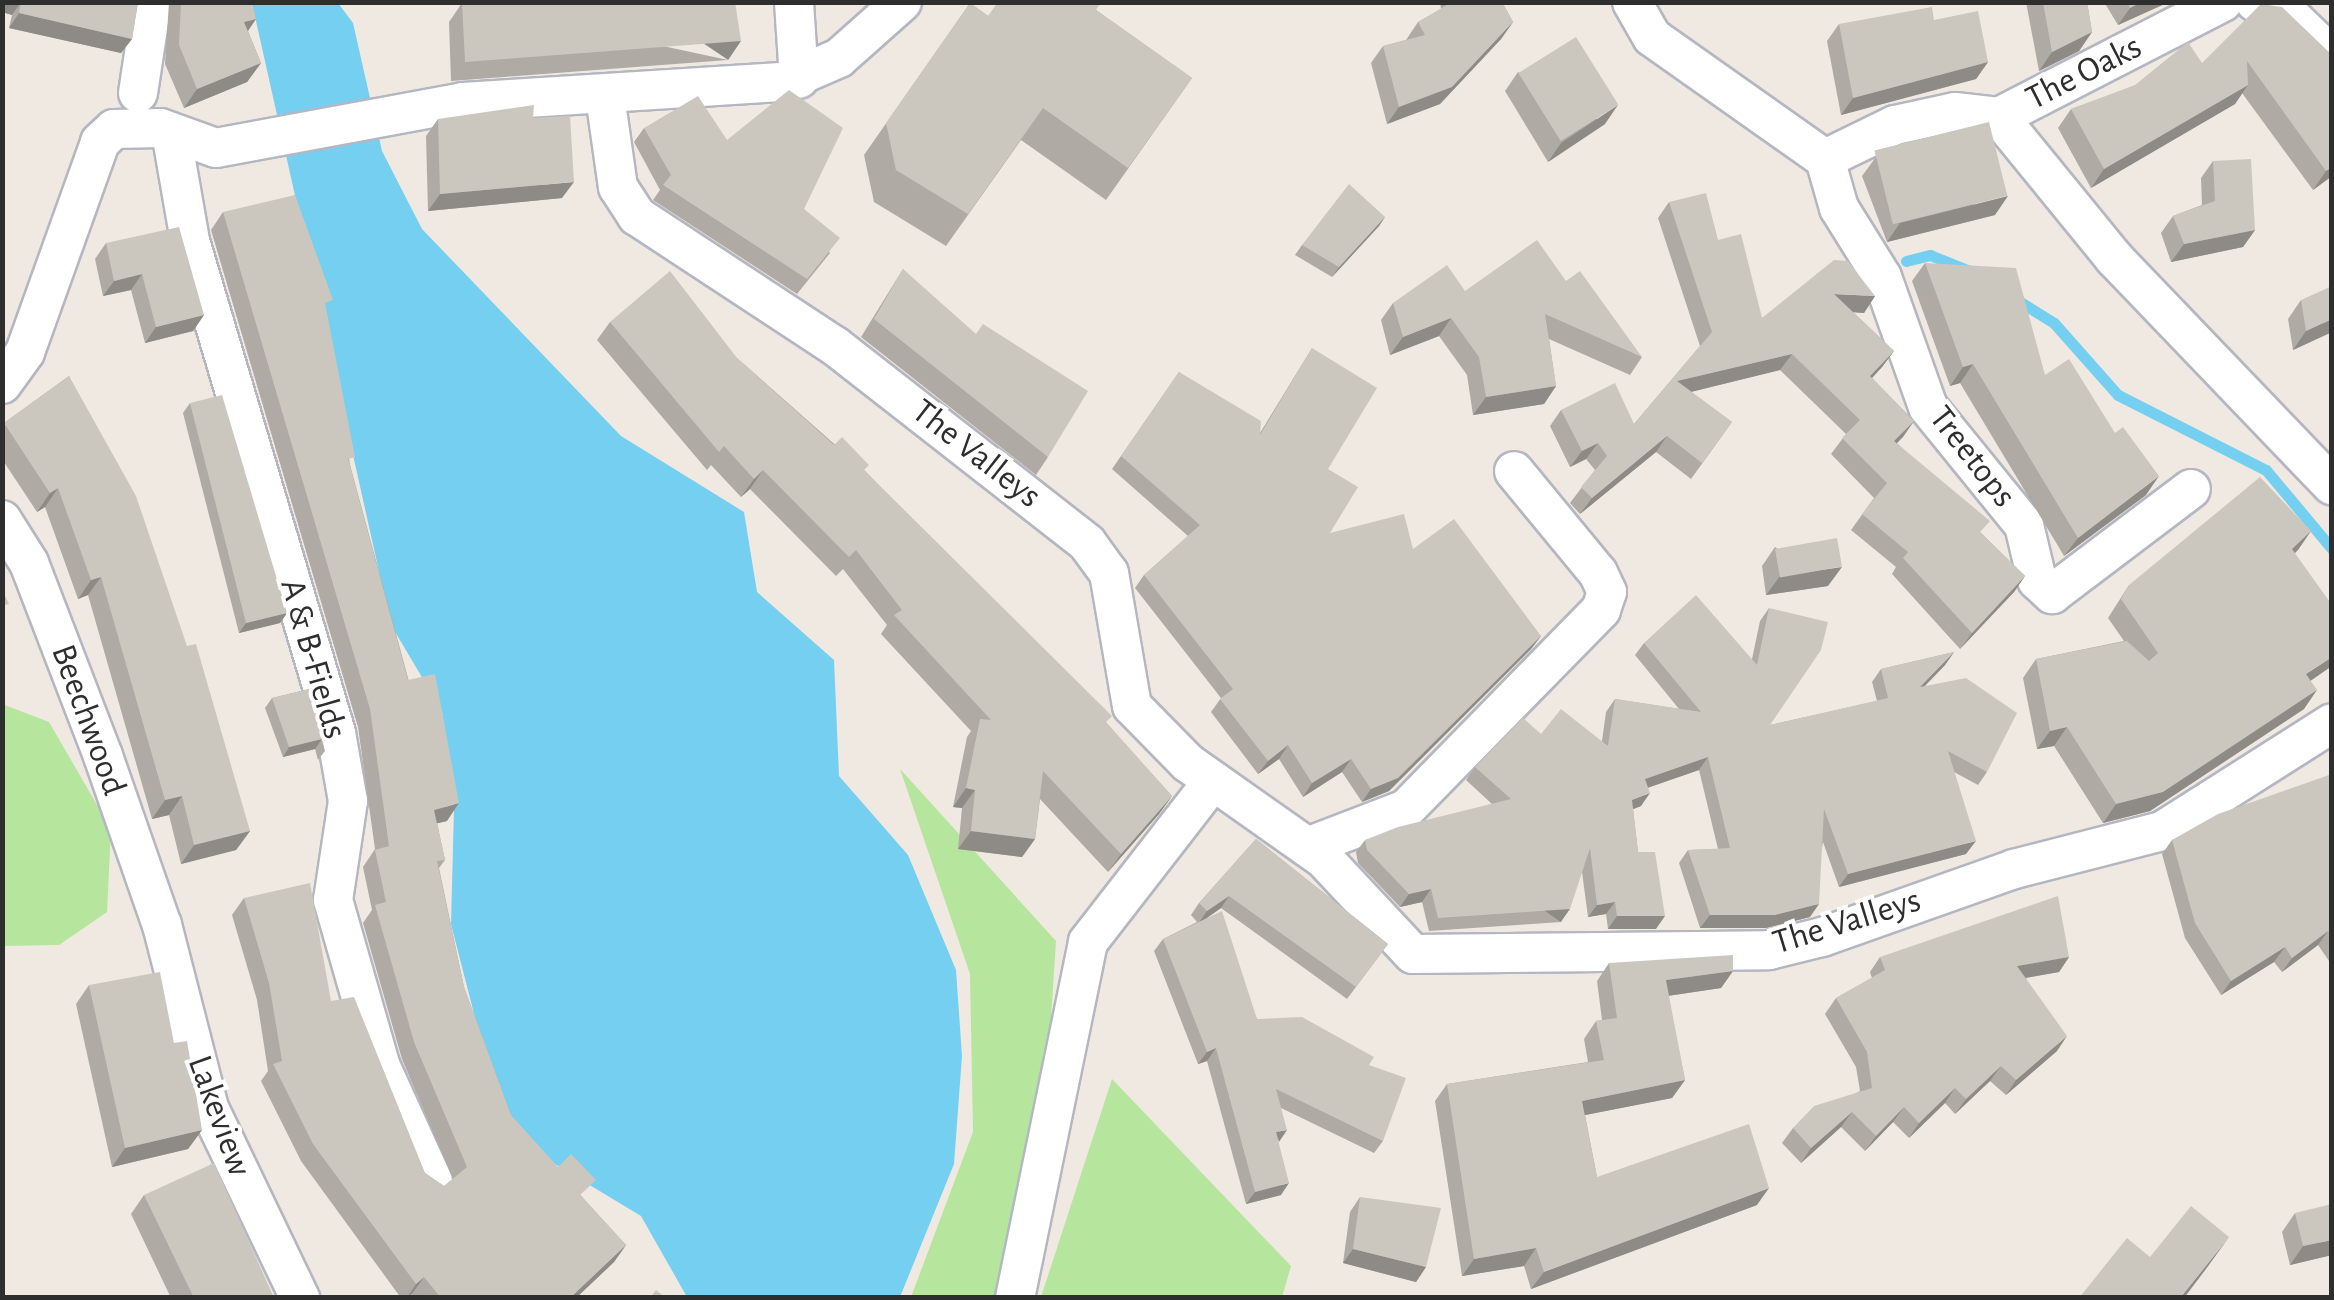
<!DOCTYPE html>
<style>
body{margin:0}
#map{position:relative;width:2334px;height:1300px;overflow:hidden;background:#efe9e1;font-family:"Alegreya Sans",sans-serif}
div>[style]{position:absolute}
.green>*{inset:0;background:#b6e59e}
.water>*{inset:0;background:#75cff0}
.stream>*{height:11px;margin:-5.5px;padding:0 5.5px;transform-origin:5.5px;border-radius:5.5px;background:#75cff0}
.roads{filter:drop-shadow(2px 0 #b4b7c1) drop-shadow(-2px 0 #b4b7c1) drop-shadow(0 2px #b4b7c1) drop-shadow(0 -2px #b4b7c1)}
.minor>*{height:38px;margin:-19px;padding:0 19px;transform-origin:19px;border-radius:19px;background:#fff}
.wall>*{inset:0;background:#afaba4}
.shaded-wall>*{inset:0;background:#8e8b86;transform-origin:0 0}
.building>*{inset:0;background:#cbc7bf;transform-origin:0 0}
span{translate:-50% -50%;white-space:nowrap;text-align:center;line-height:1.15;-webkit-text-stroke:8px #fff;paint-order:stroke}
.street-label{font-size:35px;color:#2e2e2e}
.frame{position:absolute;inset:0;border:5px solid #2e2e2e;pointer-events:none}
</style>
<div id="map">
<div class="green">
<div style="clip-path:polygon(2px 704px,49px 722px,111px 829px,107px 912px,59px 945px,3px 946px)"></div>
<div style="clip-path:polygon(900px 769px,1056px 941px,1036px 1246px,1010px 1297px,911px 1297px,973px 1132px,970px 974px)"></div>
<div style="clip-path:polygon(1112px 1079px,1291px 1266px,1282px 1297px,1041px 1297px)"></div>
</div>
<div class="water">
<div style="clip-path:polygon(252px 3px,338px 3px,353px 23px,382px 151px,422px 229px,621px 436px,744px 512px,757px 592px,834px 660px,839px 776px,908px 855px,956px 970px,962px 1056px,954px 1164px,900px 1297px,687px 1297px,641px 1216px,525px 1146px,501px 1119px,451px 924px,454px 809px,442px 711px,391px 625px)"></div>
</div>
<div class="stream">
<div style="left:1906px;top:261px;width:25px;rotate:-14deg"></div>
<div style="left:1930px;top:255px;width:45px;rotate:22deg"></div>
<div style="left:2014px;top:298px;width:47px;rotate:32deg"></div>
<div style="left:2054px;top:323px;width:96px;rotate:48.4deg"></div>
<div style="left:2118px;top:395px;width:166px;rotate:26.9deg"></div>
<div style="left:2266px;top:470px;width:103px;rotate:50.1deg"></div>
</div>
<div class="roads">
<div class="minor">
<div style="left:794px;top:2px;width:77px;rotate:86.3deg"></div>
<div style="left:1632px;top:2px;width:40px;rotate:60.3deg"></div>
<div style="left:1652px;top:37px;width:212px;rotate:35.2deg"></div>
<div style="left:1825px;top:159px;width:78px;rotate:-25.9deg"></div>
<div style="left:1895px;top:125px;width:61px;rotate:-12.2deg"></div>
<div style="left:1955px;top:112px;width:44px;rotate:6.5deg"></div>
<div style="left:1999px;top:117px;width:182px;rotate:50.8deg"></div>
<div style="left:2114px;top:258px;width:315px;rotate:46.2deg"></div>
<div style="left:2255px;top:2px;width:24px;rotate:7deg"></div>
<div style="left:2279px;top:5px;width:74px;rotate:43.9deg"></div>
<div style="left:138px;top:93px;width:92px;rotate:-81.3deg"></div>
<div style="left:605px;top:96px;width:92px;rotate:81.9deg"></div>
<div style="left:618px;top:187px;width:35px;rotate:57deg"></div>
<div style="left:637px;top:216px;width:237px;rotate:33.3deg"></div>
<div style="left:835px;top:346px;width:320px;rotate:38deg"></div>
<div style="left:1087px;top:543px;width:37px;rotate:54deg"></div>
<div style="left:1109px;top:573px;width:135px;rotate:80.2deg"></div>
<div style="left:1132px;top:706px;width:80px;rotate:45.5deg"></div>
<div style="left:1188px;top:763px;width:166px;rotate:35.2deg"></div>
<div style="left:1324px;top:859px;width:130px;rotate:46.9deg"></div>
<div style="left:1413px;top:954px;width:356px;rotate:-0.6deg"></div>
<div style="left:1769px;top:950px;width:55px;rotate:-13.8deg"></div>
<div style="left:1822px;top:937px;width:204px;rotate:-19.5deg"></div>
<div style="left:2014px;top:869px;width:153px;rotate:-14.4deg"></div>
<div style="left:2162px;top:831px;width:201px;rotate:-32.4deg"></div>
<div style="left:1999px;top:117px;width:252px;rotate:-27.2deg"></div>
<div style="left:171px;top:132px;width:111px;rotate:80.1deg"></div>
<div style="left:190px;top:241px;width:513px;rotate:73.47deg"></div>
<div style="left:336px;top:733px;width:69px;rotate:80deg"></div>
<div style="left:348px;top:801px;width:100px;rotate:98.6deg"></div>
<div style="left:333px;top:900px;width:174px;rotate:74deg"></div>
<div style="left:381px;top:1067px;width:125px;rotate:65.5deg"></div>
<div style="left:1825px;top:159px;width:51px;rotate:74.1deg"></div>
<div style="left:1839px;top:208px;width:81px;rotate:58.1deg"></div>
<div style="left:1882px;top:277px;width:138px;rotate:70.5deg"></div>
<div style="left:1928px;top:407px;width:152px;rotate:50.9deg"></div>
<div style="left:2024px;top:525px;width:57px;rotate:76.7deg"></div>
<div style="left:2037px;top:580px;width:21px;rotate:43deg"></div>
<div style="left:2052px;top:594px;width:174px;rotate:-37.1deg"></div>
<div style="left:2px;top:384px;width:39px;rotate:-54deg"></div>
<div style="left:25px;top:352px;width:223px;rotate:-70.3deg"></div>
<div style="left:100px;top:142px;width:19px;rotate:-43deg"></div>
<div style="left:114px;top:129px;width:46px;rotate:-1.2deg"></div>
<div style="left:160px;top:128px;width:59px;rotate:19.7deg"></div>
<div style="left:216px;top:148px;width:251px;rotate:-10.5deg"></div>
<div style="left:463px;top:102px;width:322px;rotate:-3.6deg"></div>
<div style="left:784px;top:82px;width:60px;rotate:-23.6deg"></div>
<div style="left:839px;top:58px;width:84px;rotate:-41.6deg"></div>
<div style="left:2px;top:520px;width:51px;rotate:57.9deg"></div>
<div style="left:29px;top:563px;width:207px;rotate:69deg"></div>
<div style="left:103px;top:756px;width:179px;rotate:70.8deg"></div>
<div style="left:162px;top:925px;width:189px;rotate:75.6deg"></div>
<div style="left:209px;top:1108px;width:211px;rotate:64.4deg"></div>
<div style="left:1307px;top:847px;width:106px;rotate:-21deg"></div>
<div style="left:1406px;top:809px;width:279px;rotate:-45.6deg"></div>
<div style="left:1601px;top:610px;width:19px;rotate:-72deg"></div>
<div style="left:1607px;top:592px;width:21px;rotate:-115deg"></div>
<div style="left:1598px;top:573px;width:132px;rotate:-129.5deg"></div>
<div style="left:1015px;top:1298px;width:363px;rotate:-78.4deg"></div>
<div style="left:1088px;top:942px;width:204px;rotate:-52.2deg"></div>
</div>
</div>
<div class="wall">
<div style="clip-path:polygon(2px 2px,138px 2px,132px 39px,121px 53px,9px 28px,12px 15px,2px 12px)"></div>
<div style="clip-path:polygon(169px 2px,252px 2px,256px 19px,248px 31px,261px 63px,247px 82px,184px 108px,165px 64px)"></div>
<div style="clip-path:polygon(1440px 2px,1502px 2px,1513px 22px,1501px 39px,1440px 104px,1387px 124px,1371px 63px,1383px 46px,1406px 40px,1418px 22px,1441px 9px)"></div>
<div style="clip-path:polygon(2026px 2px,2087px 2px,2092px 32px,2079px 51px,2039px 71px)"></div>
<div style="clip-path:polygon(2104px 2px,2169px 2px,2118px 25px)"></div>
<div style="clip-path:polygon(462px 3px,728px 60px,451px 81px,449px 22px)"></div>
<div style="clip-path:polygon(970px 3px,988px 16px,1096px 10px,1192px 78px,1106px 200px,1021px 140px,946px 246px,874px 202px,864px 155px)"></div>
<div style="clip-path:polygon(1839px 24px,1988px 62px,1976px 79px,1841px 115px,1827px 41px)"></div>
<div style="clip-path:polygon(2332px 55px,2332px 176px,2313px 190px,2242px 93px,2235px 104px,2091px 188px,2058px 128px,2071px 109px,2202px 63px)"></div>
<div style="clip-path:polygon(1518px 72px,1605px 124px,1548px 162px,1505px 91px)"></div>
<div style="clip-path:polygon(438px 119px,562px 198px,428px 211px,426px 136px)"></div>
<div style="clip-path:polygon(644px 128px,727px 140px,804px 209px,830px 253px,797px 294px,653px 200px,660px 190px,634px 142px)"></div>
<div style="clip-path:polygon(1876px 157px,1995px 215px,1887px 242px,1862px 176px)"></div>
<div style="clip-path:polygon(2213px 161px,2255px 230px,2243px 247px,2171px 262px,2161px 233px,2173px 216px,2202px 205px,2201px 178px)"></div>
<div style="clip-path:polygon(1669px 202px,1718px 240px,1762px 318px,1875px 296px,1864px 313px,1853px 312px,1894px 351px,1882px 367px,1872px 378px,1914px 421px,1897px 443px,1981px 533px,2025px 576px,2014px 592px,1960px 649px,1892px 574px,1896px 567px,1851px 530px,1874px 498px,1831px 454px,1846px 434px,1780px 370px,1691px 392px,1732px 422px,1691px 479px,1656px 452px,1580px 514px,1570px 503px,1595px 470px,1586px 459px,1570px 467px,1550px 426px,1561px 410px,1634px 424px,1700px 346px,1658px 218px)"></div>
<div style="clip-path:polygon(223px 212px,326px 310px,350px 465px,447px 821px,437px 823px,445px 860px,439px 868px,464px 987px,511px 1115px,583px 1198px,626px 1245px,614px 1262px,576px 1298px,414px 1298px,412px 1294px,408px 1298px,401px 1298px,301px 1161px,261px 1081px,268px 1071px,257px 1000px,232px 915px,244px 898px,331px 1001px,425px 1173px,444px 1186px,453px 1179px,402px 1059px,363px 923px,372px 910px,363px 867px,375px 849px,358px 727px,211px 230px)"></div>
<div style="clip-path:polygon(1385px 217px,1379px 226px,1332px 277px,1295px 255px,1302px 245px)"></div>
<div style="clip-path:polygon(106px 243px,204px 315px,193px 331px,145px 343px,131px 290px,103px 296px,95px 259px)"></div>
<div style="clip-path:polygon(1925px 263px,2045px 375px,2146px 495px,2064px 556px,1960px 383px,1950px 386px,1912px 281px)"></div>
<div style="clip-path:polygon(903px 269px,1048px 457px,1036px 475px,861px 337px)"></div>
<div style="clip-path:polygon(1566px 281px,1642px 357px,1630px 375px,1549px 339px,1556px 386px,1544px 404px,1473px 415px,1467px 375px,1439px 336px,1390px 355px,1381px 320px,1393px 303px,1465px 291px)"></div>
<div style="clip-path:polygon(2301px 300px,2332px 332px,2293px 350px,2288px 319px)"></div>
<div style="clip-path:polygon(610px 322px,737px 358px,865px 471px,1107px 724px,1172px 796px,1159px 814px,1108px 872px,1040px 799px,1035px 839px,1022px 857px,958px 849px,962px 808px,953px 807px,967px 737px,971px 731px,881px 634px,887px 625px,843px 569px,836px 576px,750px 489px,741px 497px,711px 465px,707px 470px,597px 340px)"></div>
<div style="clip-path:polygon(1312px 348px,1328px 469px,1330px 533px,1413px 549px,1541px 636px,1531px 649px,1389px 791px,1362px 802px,1342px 772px,1303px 797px,1279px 759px,1258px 774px,1211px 712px,1221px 698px,1135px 588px,1144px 575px,1188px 536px,1112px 469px,1179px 372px,1260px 433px)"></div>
<div style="clip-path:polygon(69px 376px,250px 831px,236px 850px,181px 864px,169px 815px,152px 819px,88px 595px,78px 599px,45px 507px,37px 512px,2px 459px,2px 426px,4px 423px)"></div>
<div style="clip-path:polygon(190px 403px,287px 613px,280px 623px,239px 633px,183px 413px)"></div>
<div style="clip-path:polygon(2311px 531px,2295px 553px,2311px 681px,2304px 709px,2150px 811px,2103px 823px,2054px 746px,2037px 749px,2023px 678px,2036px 659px,2124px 641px,2108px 618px,2129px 585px)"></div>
<div style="clip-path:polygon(1775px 547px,1828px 586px,1766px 595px,1762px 566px)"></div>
<div style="clip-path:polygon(1769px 608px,1770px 725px,1877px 701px,1872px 682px,1881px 669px,1954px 652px,1945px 665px,1924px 687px,1987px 772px,1978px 785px,1954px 772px,1966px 854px,1839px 887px,1823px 842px,1810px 917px,1766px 928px,1700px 928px,1679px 863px,1688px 850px,1718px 849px,1699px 770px,1648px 787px,1641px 806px,1633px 809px,1638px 852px,1656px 929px,1608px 929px,1606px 914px,1588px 917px,1582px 872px,1561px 922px,1429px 931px,1422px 902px,1400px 907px,1358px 863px,1356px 852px,1365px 840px,1492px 804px,1466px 780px,1475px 767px,1541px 734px,1602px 741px,1606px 712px,1615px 699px,1679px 709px,1635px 655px,1644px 643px,1752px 659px,1760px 621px)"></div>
<div style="clip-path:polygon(309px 689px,325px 751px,318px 760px,315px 749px,283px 757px,265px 708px,272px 698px)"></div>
<div style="clip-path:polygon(2332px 774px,2332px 960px,2329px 961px,2318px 945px,2282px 972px,2274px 962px,2221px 995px,2185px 938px,2162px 854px,2172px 840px)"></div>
<div style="clip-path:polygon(1256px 839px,1388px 944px,1347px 999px,1221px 908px,1207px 918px,1257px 1019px,1369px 1065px,1383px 1141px,1374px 1153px,1281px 1108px,1278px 1142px,1281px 1195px,1246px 1204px,1207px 1061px,1198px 1064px,1154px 951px,1163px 939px,1197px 922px,1191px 915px,1199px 903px)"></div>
<div style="clip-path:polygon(1880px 957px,2069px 957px,2059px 972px,2026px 978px,2057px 1051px,2006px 1095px,1990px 1081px,1955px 1114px,1945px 1103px,1909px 1138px,1893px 1122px,1865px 1151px,1841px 1127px,1801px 1163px,1782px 1143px,1793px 1128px,1860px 1091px,1856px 1067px,1825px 1014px,1836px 998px,1872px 978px,1870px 972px)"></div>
<div style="clip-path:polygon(1609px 963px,1733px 971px,1721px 988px,1668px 996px,1685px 1080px,1672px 1098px,1585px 1115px,1597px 1177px,1757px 1205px,1531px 1289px,1524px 1266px,1462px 1276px,1435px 1101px,1447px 1084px,1588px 1062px,1584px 1039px,1596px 1021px,1602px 1020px,1597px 981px)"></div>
<div style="clip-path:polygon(89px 985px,202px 1130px,188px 1149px,112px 1167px,76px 1004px)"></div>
<div style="clip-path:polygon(144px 1195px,274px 1298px,171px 1298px,131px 1214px)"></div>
<div style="clip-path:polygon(1360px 1197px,1426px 1267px,1416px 1282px,1343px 1263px,1350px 1212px)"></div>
<div style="clip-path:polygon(2295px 1213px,2332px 1255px,2290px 1265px,2282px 1232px)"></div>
</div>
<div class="shaded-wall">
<div style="clip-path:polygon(2px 2px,21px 2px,12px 15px,2px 12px)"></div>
<div style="clip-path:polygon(2142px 2px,2169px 2px,2118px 25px,2130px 8px)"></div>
<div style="clip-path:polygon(19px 13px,132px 39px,121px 53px,9px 28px)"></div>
<div style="clip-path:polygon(256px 19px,243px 38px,244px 22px)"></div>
<div style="clip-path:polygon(1513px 22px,1501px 39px,1440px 104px,1387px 124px,1399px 107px)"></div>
<div style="clip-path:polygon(2092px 32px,2079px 51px,2039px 71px,2052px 52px)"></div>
<div style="left:741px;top:41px;width:23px;height:277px;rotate:124deg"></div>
<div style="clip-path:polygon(1988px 62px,1976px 79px,1841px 115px,1853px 98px)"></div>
<div style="clip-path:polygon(261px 63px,247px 82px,184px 108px,197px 89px)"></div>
<div style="clip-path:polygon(2248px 85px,2235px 104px,2091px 188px,2104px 169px)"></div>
<div style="clip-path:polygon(1618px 105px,1605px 124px,1548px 162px,1561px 143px)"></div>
<div style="clip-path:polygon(2332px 167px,2332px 176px,2313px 190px,2326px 171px)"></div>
<div style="clip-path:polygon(574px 182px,562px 198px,428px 211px,440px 194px)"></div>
<div style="clip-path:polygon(2008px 196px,1995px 215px,1887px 242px,1900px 223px)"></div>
<div style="clip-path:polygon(1385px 217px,1379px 226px,1332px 277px,1339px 267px)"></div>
<div style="clip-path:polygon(2255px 230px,2243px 247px,2171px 262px,2184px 244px)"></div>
<div style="clip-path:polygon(142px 274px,131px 290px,103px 296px,114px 281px)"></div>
<div style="clip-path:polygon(1834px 294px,1875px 296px,1864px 313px,1823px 310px)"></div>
<div style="clip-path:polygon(204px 315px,193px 331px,145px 343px,156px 327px)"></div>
<div style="clip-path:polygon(1451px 318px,1439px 336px,1390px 355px,1403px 337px)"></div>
<div style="clip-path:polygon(2332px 319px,2332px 332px,2293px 350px,2306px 331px)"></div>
<div style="clip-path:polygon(1894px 351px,1882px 367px,1859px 392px,1870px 376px)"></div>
<div style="clip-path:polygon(1792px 354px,1780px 370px,1666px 398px,1677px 381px)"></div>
<div style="clip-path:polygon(1973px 364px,1960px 383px,1950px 386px,1963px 367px)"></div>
<div style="clip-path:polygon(1556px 386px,1544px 404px,1473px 415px,1486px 397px)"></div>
<div style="clip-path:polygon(1914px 421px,1903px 437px,1883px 457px,1894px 441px)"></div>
<div style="clip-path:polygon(1667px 436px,1656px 452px,1580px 514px,1592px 498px)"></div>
<div style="clip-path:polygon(1598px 443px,1586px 459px,1570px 467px,1582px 451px)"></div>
<div style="clip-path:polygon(763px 470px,750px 489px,741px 497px,754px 479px)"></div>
<div style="clip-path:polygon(2159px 476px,2146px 495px,2064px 556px,2078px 538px)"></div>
<div style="clip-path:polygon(58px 488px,45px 507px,37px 512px,50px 493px)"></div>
<div style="clip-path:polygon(2311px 531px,2298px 550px,2279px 568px,2292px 549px)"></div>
<div style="clip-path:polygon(1842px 567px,1828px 586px,1766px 595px,1780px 576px)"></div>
<div style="clip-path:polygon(2025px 576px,2014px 592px,1960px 649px,1972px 633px)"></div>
<div style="clip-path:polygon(101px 577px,88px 595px,78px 599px,91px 580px)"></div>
<div style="clip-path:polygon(287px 613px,280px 623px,239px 633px,246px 623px)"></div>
<div style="clip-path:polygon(1541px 636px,1531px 649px,1389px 791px,1362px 802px,1371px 789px)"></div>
<div style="clip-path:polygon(1954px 652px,1945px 665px,1911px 700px,1920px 687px)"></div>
<div style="clip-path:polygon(2332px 657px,2332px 666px,2293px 693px,2306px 674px)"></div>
<div style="clip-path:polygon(2317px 690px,2304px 709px,2150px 811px,2103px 823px,2116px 804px)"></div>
<div style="clip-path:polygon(2067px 727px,2054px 746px,2037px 749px,2050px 731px)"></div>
<div style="clip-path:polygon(322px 739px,315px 749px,283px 757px,289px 747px)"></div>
<div style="clip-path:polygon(1288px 745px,1279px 759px,1258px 774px,1268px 761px)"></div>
<div style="clip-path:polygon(1708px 757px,1699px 770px,1636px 792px,1645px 779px)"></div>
<div style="clip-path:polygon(1351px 759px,1342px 772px,1303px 797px,1312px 783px)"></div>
<div style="clip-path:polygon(966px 788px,975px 790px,962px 808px,953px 807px)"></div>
<div style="clip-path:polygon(1650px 793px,1641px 806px,1623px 813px,1632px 800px)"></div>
<div style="clip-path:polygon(182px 796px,169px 815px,152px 819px,165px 800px)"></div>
<div style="clip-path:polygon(1172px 796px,1159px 814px,1108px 872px,1121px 854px)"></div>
<div style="clip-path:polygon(459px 803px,447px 821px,422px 827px,434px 810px)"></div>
<div style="clip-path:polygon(250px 831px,236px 850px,181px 864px,194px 845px)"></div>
<div style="clip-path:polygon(971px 831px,1035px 839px,1022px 857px,958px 849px)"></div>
<div style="clip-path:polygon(1976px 841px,1966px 854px,1839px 887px,1848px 874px)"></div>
<div style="clip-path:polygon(1431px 889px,1422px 902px,1400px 907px,1409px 894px)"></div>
<div style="clip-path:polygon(1229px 896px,1221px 908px,1198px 924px,1207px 911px)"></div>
<div style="clip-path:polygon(1615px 902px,1606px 914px,1588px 917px,1597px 905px)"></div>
<div style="clip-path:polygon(1819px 904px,1810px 917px,1766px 928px,1700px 928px,1710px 915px)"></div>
<div style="left:1570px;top:909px;width:16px;height:132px;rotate:125deg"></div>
<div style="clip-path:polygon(1617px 916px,1665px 916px,1656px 929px,1608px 929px)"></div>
<div style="clip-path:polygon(2328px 931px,2318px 945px,2282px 972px,2292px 958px)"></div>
<div style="clip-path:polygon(2285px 947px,2274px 962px,2221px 995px,2231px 981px)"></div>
<div style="clip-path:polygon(2069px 957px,2059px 972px,2007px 981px,2017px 966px)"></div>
<div style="clip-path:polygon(1733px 971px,1721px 988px,1653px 998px,1666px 980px)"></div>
<div style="clip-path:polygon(2067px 1036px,2057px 1051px,2006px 1095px,2016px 1080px)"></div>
<div style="clip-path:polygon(1216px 1048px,1207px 1061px,1198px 1064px,1207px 1052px)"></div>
<div style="clip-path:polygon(2001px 1066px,1990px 1081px,1955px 1114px,1966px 1099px)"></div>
<div style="clip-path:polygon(1685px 1080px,1672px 1098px,1570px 1118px,1582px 1101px)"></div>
<div style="clip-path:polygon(1955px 1088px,1945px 1103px,1909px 1138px,1919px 1123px)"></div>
<div style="clip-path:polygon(1904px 1107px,1893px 1122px,1865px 1151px,1876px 1136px)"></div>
<div style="clip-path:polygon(1852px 1112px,1841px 1127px,1801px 1163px,1811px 1148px)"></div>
<div style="clip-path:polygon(202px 1130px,188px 1149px,112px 1167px,125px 1148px)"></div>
<div style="clip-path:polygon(1287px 1130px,1279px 1142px,1276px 1132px)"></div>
<div style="clip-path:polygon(1289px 1183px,1281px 1195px,1246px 1204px,1255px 1192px)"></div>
<div style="clip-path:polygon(1769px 1188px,1757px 1205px,1531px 1289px,1544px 1272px)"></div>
<div style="clip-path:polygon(2229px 1237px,2206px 1269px,2184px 1298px,2180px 1298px)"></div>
<div style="clip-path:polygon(2332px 1240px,2332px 1255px,2290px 1265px,2303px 1246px)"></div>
<div style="clip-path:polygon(626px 1245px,614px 1262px,576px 1298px,570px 1298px)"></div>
<div style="clip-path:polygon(1536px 1248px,1524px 1266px,1462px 1276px,1474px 1259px)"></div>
<div style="clip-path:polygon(1353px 1249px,1426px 1267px,1416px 1282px,1343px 1263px)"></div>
<div style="clip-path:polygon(424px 1277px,412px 1294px,407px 1298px,416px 1284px)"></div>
</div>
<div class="building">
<div style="clip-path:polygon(21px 2px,138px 2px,132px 39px,19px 13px)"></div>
<div style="clip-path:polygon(181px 2px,252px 2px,256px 19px,244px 22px,261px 63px,197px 89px,179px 45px)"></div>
<div style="clip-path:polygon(735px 2px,741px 41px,465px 62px,462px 3px)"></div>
<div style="clip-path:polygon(998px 2px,1101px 2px,1096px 10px,1192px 78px,1128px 168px,1043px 108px,968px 214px,896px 170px,886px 123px,970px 3px,988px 16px)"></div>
<div style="clip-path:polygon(1452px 2px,1502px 2px,1513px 22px,1452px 87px,1399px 107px,1383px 46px,1425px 35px,1418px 22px)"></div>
<div style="clip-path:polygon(2043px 2px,2087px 2px,2092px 32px,2052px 52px)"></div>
<div style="clip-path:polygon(2127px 2px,2142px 2px,2130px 8px)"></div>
<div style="clip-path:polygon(2261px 4px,2282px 7px,2332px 55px,2332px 167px,2326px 171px,2247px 61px,2248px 85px,2104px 169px,2071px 109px,2135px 85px,2188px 42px,2202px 63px)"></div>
<div style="clip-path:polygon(1932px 7px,1934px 20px,1978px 11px,1988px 62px,1853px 98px,1839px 24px)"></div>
<div style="left:1576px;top:37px;width:80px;height:68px;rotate:58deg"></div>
<div style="clip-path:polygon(789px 90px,843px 128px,804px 209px,840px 238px,807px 279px,663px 185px,671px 175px,644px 128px,698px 96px,727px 140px)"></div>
<div style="clip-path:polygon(534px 105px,533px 118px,570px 116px,574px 182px,440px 194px,438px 119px)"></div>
<div style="left:1989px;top:122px;width:76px;height:118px;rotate:76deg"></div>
<div style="clip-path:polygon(2251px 159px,2255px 230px,2184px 244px,2173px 216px,2215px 201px,2213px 161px)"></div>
<div style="clip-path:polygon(1349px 184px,1385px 217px,1339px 267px,1302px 245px)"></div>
<div style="clip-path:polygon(1706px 193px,1718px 240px,1741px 234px,1762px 318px,1834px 260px,1848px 261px,1875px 296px,1834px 294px,1894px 351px,1870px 376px,1914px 421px,1894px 441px,1990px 521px,1980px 532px,2025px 576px,1972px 633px,1903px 558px,1908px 552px,1862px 514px,1887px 483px,1842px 438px,1860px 420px,1792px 354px,1677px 381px,1732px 422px,1702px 463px,1667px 436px,1592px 498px,1581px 487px,1607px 456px,1598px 443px,1582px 451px,1561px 410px,1615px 383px,1634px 424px,1712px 332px,1669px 202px)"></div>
<div style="clip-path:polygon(295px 195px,333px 300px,325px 303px,355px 457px,348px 459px,408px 680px,435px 674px,459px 803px,434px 810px,445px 860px,437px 861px,464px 987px,511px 1115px,558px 1167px,571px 1154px,596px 1180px,580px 1195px,626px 1245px,570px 1298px,441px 1298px,424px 1277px,416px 1284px,313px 1144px,273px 1064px,282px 1061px,269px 983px,244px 898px,310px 883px,331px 1001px,354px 997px,425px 1173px,444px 1186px,467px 1167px,414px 1042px,375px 905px,386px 902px,375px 850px,389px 846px,370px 709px,223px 212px)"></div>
<div style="clip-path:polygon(179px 227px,204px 315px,156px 327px,142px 274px,114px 281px,106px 243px)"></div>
<div style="clip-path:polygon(1537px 240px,1566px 281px,1580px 271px,1642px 357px,1545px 314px,1556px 386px,1486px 397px,1479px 357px,1451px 318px,1403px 337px,1393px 303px,1447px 265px,1465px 291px)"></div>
<div style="clip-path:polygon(1925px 263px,2016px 268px,2045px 375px,2069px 359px,2115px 433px,2123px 427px,2159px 476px,2078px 538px,1973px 364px,1963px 367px)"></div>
<div style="clip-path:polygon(903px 269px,976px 334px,983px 324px,1088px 391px,1048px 457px,874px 319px)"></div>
<div style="clip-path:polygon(670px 271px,737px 358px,834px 445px,842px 437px,869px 465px,864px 470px,1112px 716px,1106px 722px,1172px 796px,1121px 854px,1043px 771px,1035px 839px,971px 831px,975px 790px,966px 788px,980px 719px,991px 720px,894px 615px,902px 610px,856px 550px,849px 557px,763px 470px,754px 479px,724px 446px,719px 452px,610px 322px)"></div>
<div style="clip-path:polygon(2332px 286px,2332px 319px,2306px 331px,2301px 300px)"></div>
<div style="clip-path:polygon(1312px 348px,1377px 388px,1328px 469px,1358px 487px,1330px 533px,1404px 514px,1413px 549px,1454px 519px,1541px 636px,1398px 778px,1371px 789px,1351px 759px,1312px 783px,1288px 745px,1268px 761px,1220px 699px,1233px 689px,1144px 575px,1200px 525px,1121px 456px,1179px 372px,1261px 421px,1260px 435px)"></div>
<div style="clip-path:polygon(69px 376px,136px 496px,187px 646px,196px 644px,250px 831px,194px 845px,182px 796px,165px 800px,101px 577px,91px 580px,58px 488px,50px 493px,4px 423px)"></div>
<div style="clip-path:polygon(222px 395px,287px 613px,246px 623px,190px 403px)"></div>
<div style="clip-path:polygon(2260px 477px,2311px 531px,2292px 549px,2332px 605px,2332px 657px,2306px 674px,2317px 690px,2163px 792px,2116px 804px,2067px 727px,2050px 731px,2036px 659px,2127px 641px,2149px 661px,2158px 653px,2121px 599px,2129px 585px)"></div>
<div style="left:1837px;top:538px;width:29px;height:63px;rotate:80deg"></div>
<div style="clip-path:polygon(2px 589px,9px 604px,2px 606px)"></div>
<div style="clip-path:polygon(1696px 595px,1757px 665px,1769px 608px,1828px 622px,1821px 650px,1770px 725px,1888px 698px,1881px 669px,1954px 652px,1920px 687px,1966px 678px,2017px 713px,1987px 772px,1948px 751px,1976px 841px,1848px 874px,1824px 809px,1819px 904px,1775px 915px,1710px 915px,1688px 850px,1730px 848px,1708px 757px,1645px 779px,1650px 793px,1632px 800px,1638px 852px,1655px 852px,1665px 916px,1617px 916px,1615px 902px,1597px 905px,1590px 848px,1570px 909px,1438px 918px,1431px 889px,1409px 894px,1367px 850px,1365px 840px,1398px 827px,1511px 799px,1475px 767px,1523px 718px,1541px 734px,1561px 709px,1608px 746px,1615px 699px,1701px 712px,1644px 643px)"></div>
<div style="clip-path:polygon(309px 689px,325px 751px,322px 739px,289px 747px,272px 698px)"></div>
<div style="clip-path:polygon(2332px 774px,2332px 936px,2328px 931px,2292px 958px,2285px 947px,2231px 981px,2195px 923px,2172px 840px,2218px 814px)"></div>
<div style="clip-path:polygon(1256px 839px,1388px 944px,1356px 987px,1229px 896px,1207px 911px,1199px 903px)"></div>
<div style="clip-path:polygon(2058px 896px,2069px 957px,2017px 966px,2067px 1036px,2016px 1080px,2001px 1066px,1966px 1099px,1955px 1088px,1919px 1123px,1904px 1107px,1876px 1136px,1852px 1112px,1811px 1148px,1793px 1128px,1814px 1106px,1872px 1088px,1867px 1052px,1836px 998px,1885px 970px,1880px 957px)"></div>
<div style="clip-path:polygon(1222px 911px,1257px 1019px,1302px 1017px,1374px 1057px,1369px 1065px,1406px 1078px,1383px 1141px,1276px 1089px,1287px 1130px,1276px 1132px,1289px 1183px,1255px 1192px,1216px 1048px,1207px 1052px,1163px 939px)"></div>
<div style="clip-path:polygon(1733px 955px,1733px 971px,1666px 980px,1685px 1080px,1582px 1101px,1597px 1177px,1749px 1124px,1769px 1188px,1544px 1272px,1536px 1248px,1474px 1259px,1447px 1084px,1604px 1060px,1596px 1021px,1617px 1018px,1609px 963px)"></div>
<div style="clip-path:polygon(160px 972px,174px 1043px,187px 1041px,202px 1130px,125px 1148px,89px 985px)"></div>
<div style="clip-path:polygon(214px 1163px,274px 1298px,194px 1298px,144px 1195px)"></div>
<div style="clip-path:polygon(1360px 1197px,1441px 1208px,1426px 1267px,1353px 1249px)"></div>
<div style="clip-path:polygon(2332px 1204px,2332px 1240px,2303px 1246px,2295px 1213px)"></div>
<div style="clip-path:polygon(2191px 1206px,2229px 1237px,2180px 1298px,2079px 1298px,2127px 1238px,2150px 1257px)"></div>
<div style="clip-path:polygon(656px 1290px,666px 1298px,650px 1298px)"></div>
</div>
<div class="street-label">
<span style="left:2084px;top:73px;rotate:-27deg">The Oaks</span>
<span style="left:976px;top:454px;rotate:38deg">The Valleys</span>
<span style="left:1972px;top:457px;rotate:52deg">Treetops</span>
<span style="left:313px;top:659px;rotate:74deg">A &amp; B-Fields</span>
<span style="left:88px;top:720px;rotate:70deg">Beechwood</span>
<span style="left:1847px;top:922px;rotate:-17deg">The Valleys</span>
<span style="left:219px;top:1116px;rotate:70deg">Lakeview</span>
</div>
<div class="frame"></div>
</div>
